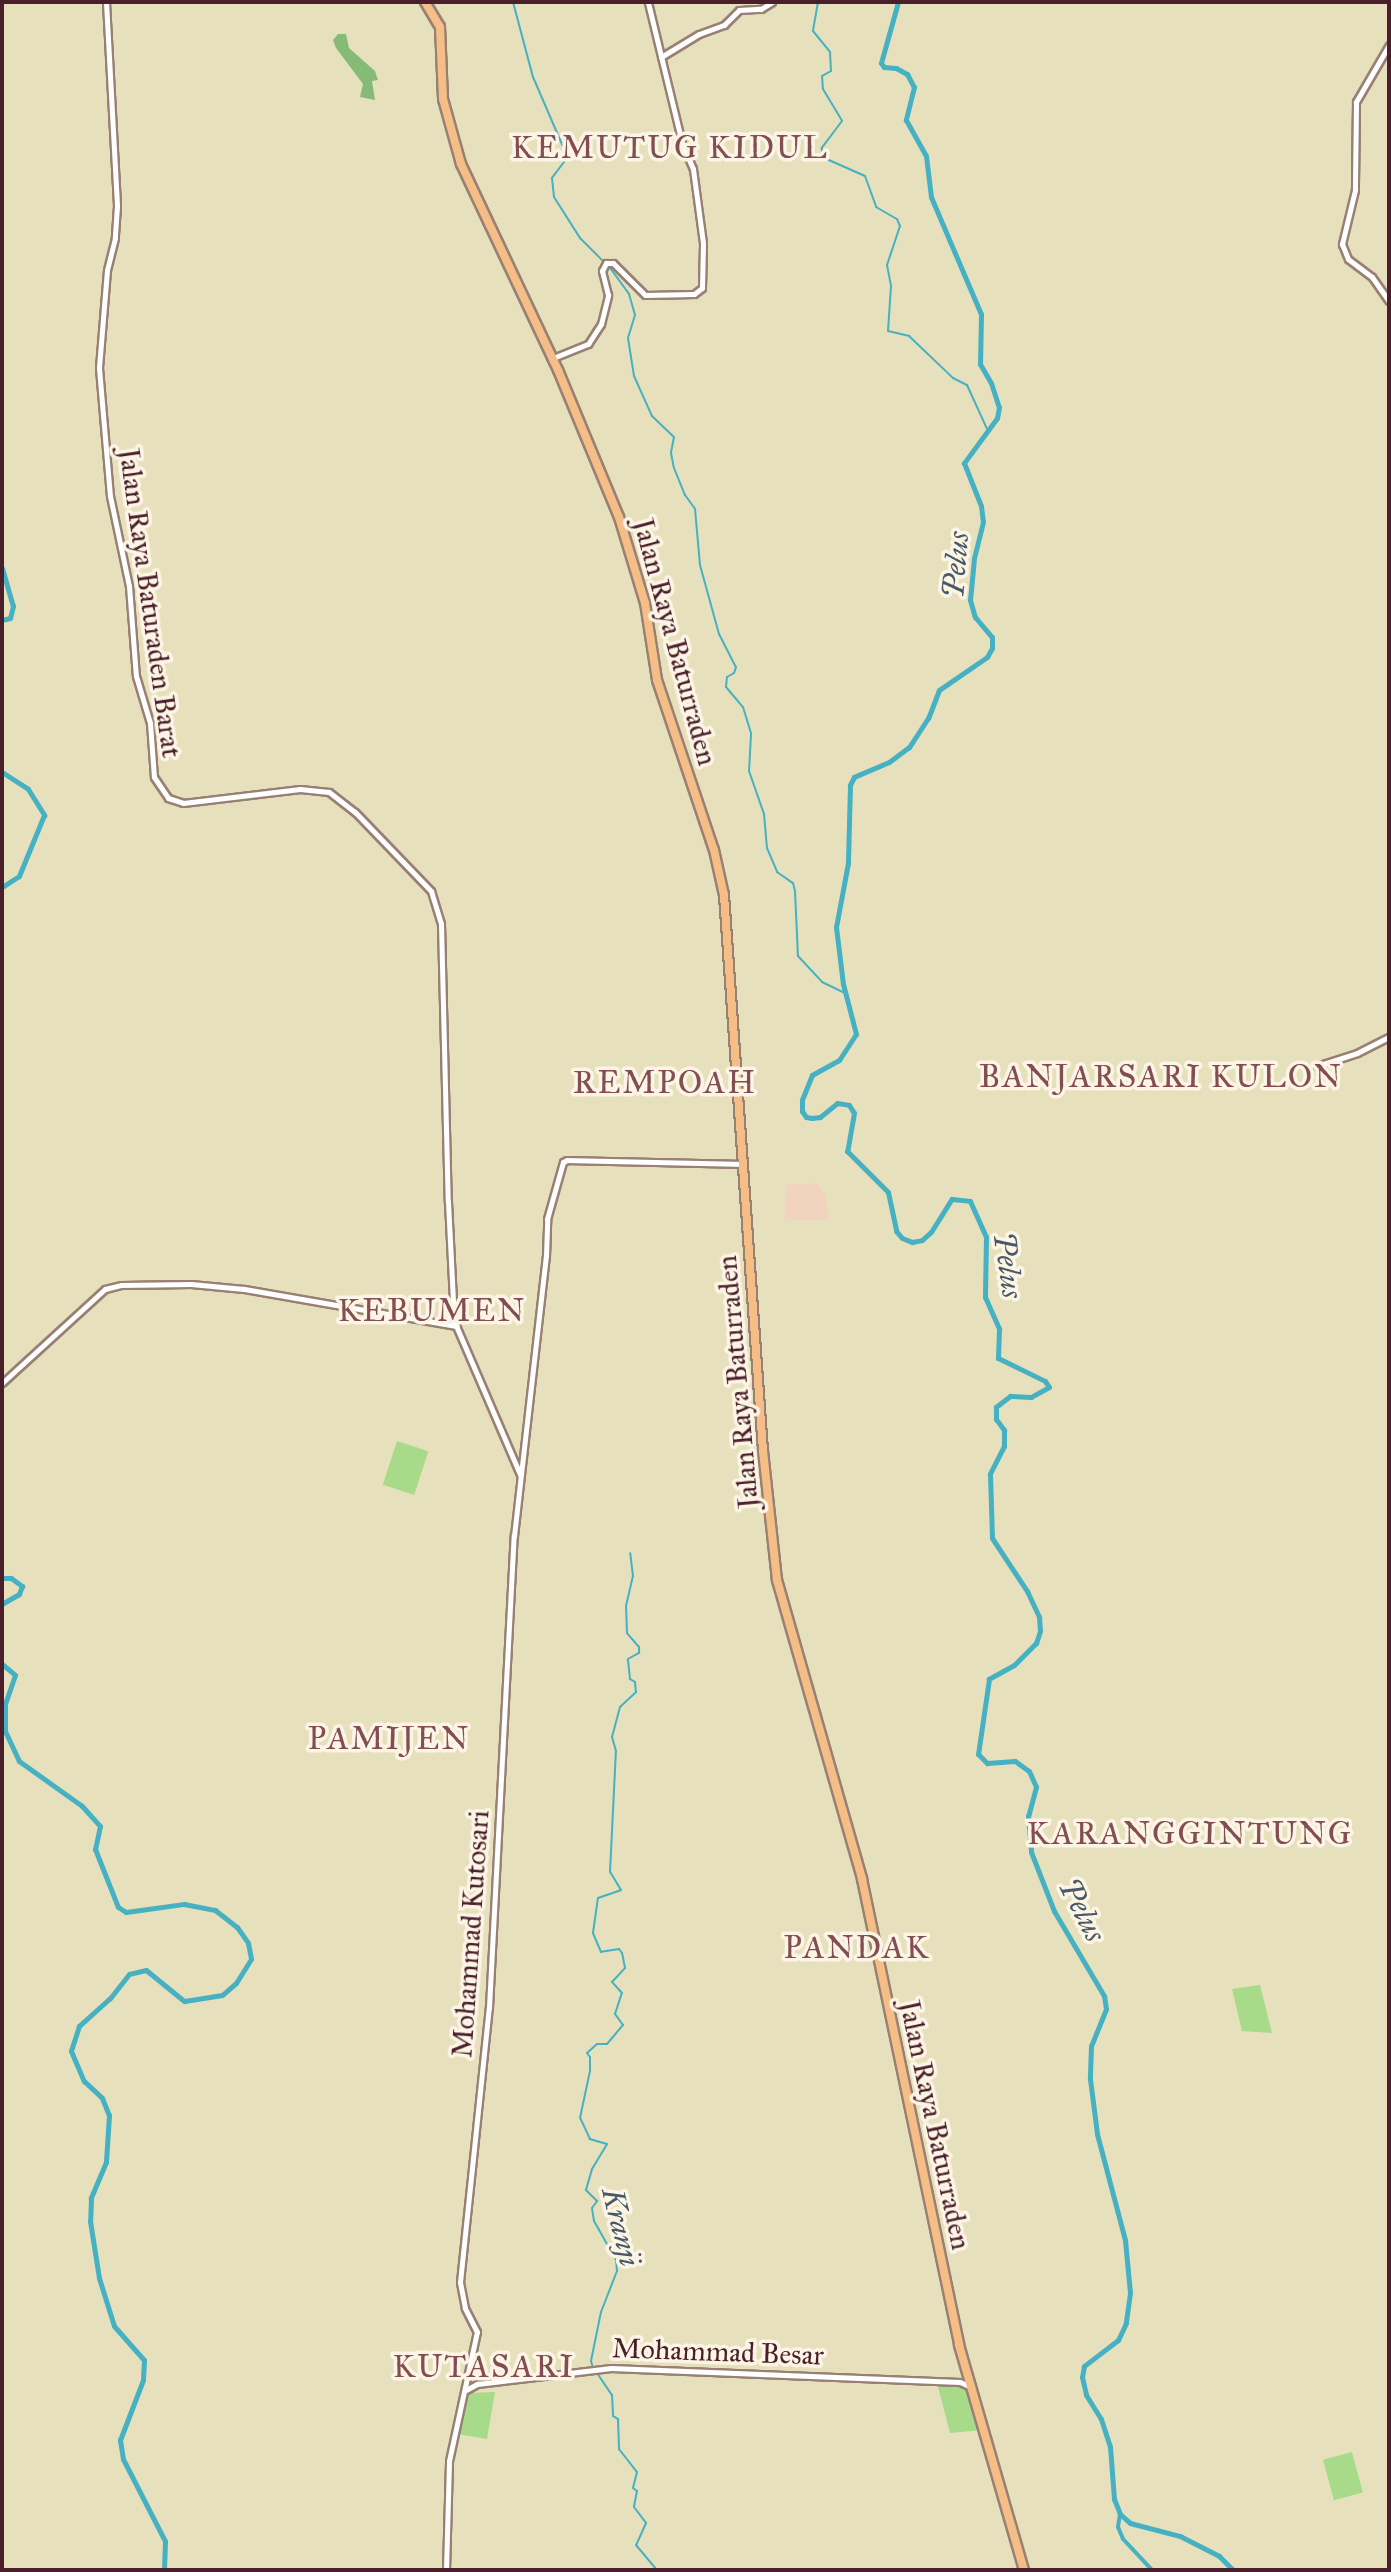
<!DOCTYPE html>
<style>
body{margin:0}
#map{position:relative;width:1391px;height:2572px;overflow:hidden;background:#e7e0bc;font-family:"IM FELL Great Primer",serif}
div>[style]{position:absolute}
.built>*{inset:0;background:#f2d4be}
.green>*{inset:0;background:#a7db8a;transform-origin:0 0}
.forest>*{inset:0;background:#85bb76}
.stream>*{height:2px;margin:-1px;padding:0 1px;transform-origin:1px;border-radius:1px;background:#45b1c3}
.canal>*{height:4px;margin:-2px;padding:0 2px;transform-origin:2px;border-radius:2px;background:#45b1c3}
.river>*{height:5px;margin:-2.5px;padding:0 2.5px;transform-origin:2.5px;border-radius:2.5px;background:#45b1c3}
.roads{filter:drop-shadow(2px 0 #988074) drop-shadow(-2px 0 #988074) drop-shadow(0 2px #988074) drop-shadow(0 -2px #988074)}
.minor>*{height:5px;margin:-2.5px;padding:0 2.5px;transform-origin:2.5px;border-radius:2.5px;background:#fff}
.major>*{height:8px;margin:-4px;padding:0 4px;transform-origin:4px;border-radius:4px;background:#f6be87}
span{translate:-50% -50%;white-space:nowrap;text-align:center;line-height:1.15;-webkit-text-stroke:7px #fcf5e5;paint-order:stroke}
.street-label{font-size:28px;color:#4a1f2b}
.water-label{font-size:30px;color:#485968;font-style:italic}
.quarter-label{font-size:32px;color:#834e52;letter-spacing:2px}
.frame{position:absolute;inset:0;border:4px solid #4a1f2b;pointer-events:none}
</style>
<div id="map">
<div class="built">
<div style="clip-path:polygon(817px 1183px,826px 1198px,830px 1220px,785px 1220px,785px 1185px)"></div>
</div>
<div class="green">
<div style="left:397px;top:1441px;width:33px;height:46px;rotate:18deg"></div>
<div style="clip-path:polygon(1260px 1985px,1272px 2033px,1242px 2031px,1232px 1989px)"></div>
<div style="clip-path:polygon(937px 2383px,968px 2386px,982px 2430px,950px 2433px)"></div>
<div style="clip-path:polygon(495px 2392px,487px 2439px,457px 2434px,467px 2393px)"></div>
<div style="left:1352px;top:2452px;width:42px;height:30px;rotate:75deg"></div>
</div>
<div class="forest">
<div style="clip-path:polygon(338px 34px,346px 34px,349px 48px,375px 71px,378px 80px,372px 81px,375px 100px,360px 97px,363px 84px,336px 48px,333px 40px)"></div>
</div>
<div class="stream">
<div style="left:513px;top:2px;width:78px;rotate:75.1deg"></div>
<div style="left:533px;top:77px;width:78px;rotate:66.7deg"></div>
<div style="left:564px;top:149px;width:13px;rotate:90deg"></div>
<div style="left:564px;top:162px;width:20px;rotate:127deg"></div>
<div style="left:552px;top:178px;width:19px;rotate:84deg"></div>
<div style="left:554px;top:197px;width:49px;rotate:57.6deg"></div>
<div style="left:580px;top:238px;width:33px;rotate:45deg"></div>
<div style="left:818px;top:2px;width:29px;rotate:100deg"></div>
<div style="left:813px;top:31px;width:27px;rotate:51deg"></div>
<div style="left:830px;top:52px;width:19px;rotate:87deg"></div>
<div style="left:831px;top:71px;width:10px;rotate:151deg"></div>
<div style="left:822px;top:76px;width:13px;rotate:86deg"></div>
<div style="left:823px;top:89px;width:37px;rotate:59deg"></div>
<div style="left:842px;top:121px;width:34px;rotate:127deg"></div>
<div style="left:822px;top:148px;width:9px;rotate:90deg"></div>
<div style="left:822px;top:157px;width:47px;rotate:23.8deg"></div>
<div style="left:865px;top:176px;width:33px;rotate:70deg"></div>
<div style="left:876px;top:207px;width:24px;rotate:30deg"></div>
<div style="left:897px;top:219px;width:8px;rotate:67deg"></div>
<div style="left:900px;top:226px;width:41px;rotate:108.4deg"></div>
<div style="left:887px;top:265px;width:21px;rotate:79deg"></div>
<div style="left:891px;top:286px;width:45px;rotate:93.8deg"></div>
<div style="left:888px;top:331px;width:22px;rotate:13deg"></div>
<div style="left:909px;top:336px;width:61px;rotate:43.7deg"></div>
<div style="left:953px;top:378px;width:16px;rotate:27deg"></div>
<div style="left:967px;top:385px;width:51px;rotate:65.5deg"></div>
<div style="left:608px;top:265px;width:36px;rotate:54deg"></div>
<div style="left:629px;top:294px;width:22px;rotate:74deg"></div>
<div style="left:635px;top:315px;width:24px;rotate:107deg"></div>
<div style="left:628px;top:338px;width:38px;rotate:81deg"></div>
<div style="left:634px;top:376px;width:44px;rotate:65.8deg"></div>
<div style="left:652px;top:416px;width:30px;rotate:44deg"></div>
<div style="left:674px;top:437px;width:16px;rotate:101deg"></div>
<div style="left:671px;top:453px;width:15px;rotate:79deg"></div>
<div style="left:674px;top:468px;width:29px;rotate:68deg"></div>
<div style="left:685px;top:495px;width:17px;rotate:54deg"></div>
<div style="left:695px;top:509px;width:56px;rotate:84.9deg"></div>
<div style="left:700px;top:565px;width:72px;rotate:74.6deg"></div>
<div style="left:719px;top:634px;width:37px;rotate:63deg"></div>
<div style="left:736px;top:667px;width:6px;rotate:108deg"></div>
<div style="left:734px;top:673px;width:8px;rotate:150deg"></div>
<div style="left:727px;top:677px;width:10px;rotate:96deg"></div>
<div style="left:726px;top:687px;width:26px;rotate:50deg"></div>
<div style="left:743px;top:707px;width:28px;rotate:73deg"></div>
<div style="left:751px;top:734px;width:37px;rotate:93deg"></div>
<div style="left:749px;top:771px;width:46px;rotate:70.8deg"></div>
<div style="left:764px;top:814px;width:34px;rotate:85deg"></div>
<div style="left:767px;top:848px;width:26px;rotate:67deg"></div>
<div style="left:777px;top:872px;width:19px;rotate:35deg"></div>
<div style="left:793px;top:883px;width:8px;rotate:76deg"></div>
<div style="left:795px;top:891px;width:65px;rotate:87.4deg"></div>
<div style="left:798px;top:956px;width:35px;rotate:47deg"></div>
<div style="left:822px;top:982px;width:25px;rotate:26deg"></div>
<div style="left:593px;top:2368px;width:7px;rotate:-106deg"></div>
<div style="left:591px;top:2361px;width:50px;rotate:-78.5deg"></div>
<div style="left:601px;top:2312px;width:44px;rotate:-68.7deg"></div>
<div style="left:617px;top:2271px;width:11px;rotate:-95deg"></div>
<div style="left:616px;top:2260px;width:45px;rotate:-119.4deg"></div>
<div style="left:594px;top:2221px;width:13px;rotate:-99deg"></div>
<div style="left:592px;top:2208px;width:9px;rotate:-54deg"></div>
<div style="left:597px;top:2201px;width:16px;rotate:-135deg"></div>
<div style="left:586px;top:2190px;width:22px;rotate:-74deg"></div>
<div style="left:592px;top:2169px;width:29px;rotate:-59deg"></div>
<div style="left:607px;top:2144px;width:18px;rotate:-164deg"></div>
<div style="left:590px;top:2139px;width:23px;rotate:-115deg"></div>
<div style="left:580px;top:2118px;width:48px;rotate:-78deg"></div>
<div style="left:590px;top:2071px;width:14px;rotate:-90deg"></div>
<div style="left:590px;top:2057px;width:5px;rotate:-127deg"></div>
<div style="left:587px;top:2053px;width:13px;rotate:-42deg"></div>
<div style="left:597px;top:2044px;width:10px"></div>
<div style="left:607px;top:2044px;width:25px;rotate:-50deg"></div>
<div style="left:623px;top:2025px;width:14px;rotate:-126deg"></div>
<div style="left:615px;top:2014px;width:22px;rotate:-72deg"></div>
<div style="left:622px;top:1993px;width:15px;rotate:-132deg"></div>
<div style="left:612px;top:1982px;width:19px;rotate:-47deg"></div>
<div style="left:625px;top:1968px;width:15px;rotate:-101deg"></div>
<div style="left:622px;top:1953px;width:5px;rotate:-127deg"></div>
<div style="left:619px;top:1949px;width:18px;rotate:171deg"></div>
<div style="left:601px;top:1952px;width:21px;rotate:-113deg"></div>
<div style="left:593px;top:1933px;width:35px;rotate:-82deg"></div>
<div style="left:598px;top:1898px;width:24px;rotate:-19deg"></div>
<div style="left:621px;top:1890px;width:21px;rotate:-121deg"></div>
<div style="left:610px;top:1872px;width:121px;rotate:-87.2deg"></div>
<div style="left:616px;top:1751px;width:15px;rotate:-106deg"></div>
<div style="left:612px;top:1737px;width:31px;rotate:-75deg"></div>
<div style="left:620px;top:1707px;width:22px;rotate:-43deg"></div>
<div style="left:636px;top:1692px;width:10px;rotate:-96deg"></div>
<div style="left:635px;top:1682px;width:6px;rotate:-149deg"></div>
<div style="left:630px;top:1679px;width:20px;rotate:-96deg"></div>
<div style="left:628px;top:1659px;width:13px;rotate:-29deg"></div>
<div style="left:639px;top:1653px;width:6px;rotate:-90deg"></div>
<div style="left:639px;top:1647px;width:18px;rotate:-131deg"></div>
<div style="left:627px;top:1633px;width:27px;rotate:-92deg"></div>
<div style="left:626px;top:1606px;width:31px;rotate:-77deg"></div>
<div style="left:633px;top:1576px;width:23px;rotate:-97deg"></div>
<div style="left:597px;top:2373px;width:27px;rotate:56deg"></div>
<div style="left:612px;top:2395px;width:21px;rotate:87deg"></div>
<div style="left:613px;top:2416px;width:6px;rotate:31deg"></div>
<div style="left:618px;top:2419px;width:30px;rotate:88deg"></div>
<div style="left:619px;top:2449px;width:29px;rotate:52deg"></div>
<div style="left:637px;top:2472px;width:16px;rotate:104deg"></div>
<div style="left:633px;top:2488px;width:5px;rotate:37deg"></div>
<div style="left:637px;top:2491px;width:16px;rotate:101deg"></div>
<div style="left:634px;top:2507px;width:20px;rotate:53deg"></div>
<div style="left:646px;top:2523px;width:24px;rotate:114deg"></div>
<div style="left:636px;top:2545px;width:33px;rotate:50deg"></div>
</div>
<div class="canal">
<div style="left:1120px;top:2514px;width:13px;rotate:99deg"></div>
<div style="left:1118px;top:2527px;width:13px;rotate:67deg"></div>
<div style="left:1123px;top:2539px;width:42px;rotate:46.9deg"></div>
</div>
<div class="river">
<div style="left:898px;top:2px;width:63px;rotate:105.6deg"></div>
<div style="left:881px;top:63px;width:5px;rotate:53deg"></div>
<div style="left:884px;top:67px;width:12px;rotate:5deg"></div>
<div style="left:896px;top:68px;width:13px;rotate:29deg"></div>
<div style="left:907px;top:74px;width:15px;rotate:62deg"></div>
<div style="left:914px;top:87px;width:34px;rotate:104deg"></div>
<div style="left:906px;top:120px;width:41px;rotate:60.9deg"></div>
<div style="left:926px;top:156px;width:41px;rotate:83deg"></div>
<div style="left:931px;top:197px;width:127px;rotate:66.9deg"></div>
<div style="left:981px;top:314px;width:50px;rotate:91.1deg"></div>
<div style="left:980px;top:364px;width:22px;rotate:60deg"></div>
<div style="left:991px;top:383px;width:25px;rotate:72deg"></div>
<div style="left:999px;top:407px;width:11px;rotate:100deg"></div>
<div style="left:997px;top:418px;width:56px;rotate:126.3deg"></div>
<div style="left:964px;top:463px;width:46px;rotate:68.4deg"></div>
<div style="left:981px;top:506px;width:16px;rotate:83deg"></div>
<div style="left:983px;top:522px;width:37px;rotate:104deg"></div>
<div style="left:974px;top:558px;width:42px;rotate:95.4deg"></div>
<div style="left:970px;top:600px;width:18px;rotate:74deg"></div>
<div style="left:975px;top:617px;width:26px;rotate:50deg"></div>
<div style="left:992px;top:637px;width:11px;rotate:90deg"></div>
<div style="left:992px;top:648px;width:10px;rotate:119deg"></div>
<div style="left:987px;top:657px;width:58px;rotate:145.5deg"></div>
<div style="left:939px;top:690px;width:30px;rotate:111deg"></div>
<div style="left:928px;top:718px;width:35px;rotate:123deg"></div>
<div style="left:909px;top:747px;width:25px;rotate:143deg"></div>
<div style="left:889px;top:762px;width:38px;rotate:157deg"></div>
<div style="left:854px;top:777px;width:9px;rotate:117deg"></div>
<div style="left:850px;top:785px;width:78px;rotate:91.5deg"></div>
<div style="left:848px;top:863px;width:65px;rotate:100.6deg"></div>
<div style="left:836px;top:927px;width:57px;rotate:83deg"></div>
<div style="left:843px;top:984px;width:52px;rotate:75.4deg"></div>
<div style="left:856px;top:1034px;width:31px;rotate:123deg"></div>
<div style="left:839px;top:1060px;width:31px;rotate:151deg"></div>
<div style="left:812px;top:1075px;width:27px;rotate:112deg"></div>
<div style="left:802px;top:1100px;width:11px;rotate:90deg"></div>
<div style="left:802px;top:1111px;width:7px;rotate:56deg"></div>
<div style="left:806px;top:1117px;width:6px;rotate:9deg"></div>
<div style="left:812px;top:1118px;width:8px;rotate:-7deg"></div>
<div style="left:820px;top:1117px;width:22px;rotate:-39deg"></div>
<div style="left:837px;top:1103px;width:12px;rotate:9deg"></div>
<div style="left:849px;top:1105px;width:9px;rotate:58deg"></div>
<div style="left:854px;top:1113px;width:39px;rotate:100deg"></div>
<div style="left:847px;top:1151px;width:58px;rotate:45deg"></div>
<div style="left:888px;top:1192px;width:40px;rotate:78deg"></div>
<div style="left:896px;top:1231px;width:9px;rotate:49deg"></div>
<div style="left:902px;top:1238px;width:11px;rotate:22deg"></div>
<div style="left:912px;top:1242px;width:10px;rotate:-11deg"></div>
<div style="left:922px;top:1240px;width:12px;rotate:-42deg"></div>
<div style="left:931px;top:1232px;width:39px;rotate:-58deg"></div>
<div style="left:952px;top:1199px;width:18px;rotate:6deg"></div>
<div style="left:970px;top:1201px;width:39px;rotate:66deg"></div>
<div style="left:986px;top:1237px;width:60px;rotate:91deg"></div>
<div style="left:985px;top:1297px;width:35px;rotate:66deg"></div>
<div style="left:999px;top:1329px;width:29px;rotate:92deg"></div>
<div style="left:998px;top:1358px;width:52px;rotate:26.1deg"></div>
<div style="left:1045px;top:1381px;width:7px;rotate:56deg"></div>
<div style="left:1049px;top:1387px;width:21px;rotate:151deg"></div>
<div style="left:1031px;top:1397px;width:21px;rotate:-177deg"></div>
<div style="left:1010px;top:1396px;width:18px;rotate:142deg"></div>
<div style="left:996px;top:1407px;width:12px;rotate:90deg"></div>
<div style="left:996px;top:1419px;width:14px;rotate:54deg"></div>
<div style="left:1004px;top:1430px;width:16px;rotate:90deg"></div>
<div style="left:1004px;top:1446px;width:31px;rotate:117deg"></div>
<div style="left:990px;top:1474px;width:64px;rotate:88.2deg"></div>
<div style="left:992px;top:1538px;width:64px;rotate:56.6deg"></div>
<div style="left:1027px;top:1591px;width:29px;rotate:65deg"></div>
<div style="left:1039px;top:1617px;width:14px;rotate:86deg"></div>
<div style="left:1040px;top:1631px;width:13px;rotate:108deg"></div>
<div style="left:1036px;top:1643px;width:31px;rotate:135deg"></div>
<div style="left:1014px;top:1665px;width:29px;rotate:151deg"></div>
<div style="left:989px;top:1679px;width:76px;rotate:98.3deg"></div>
<div style="left:978px;top:1754px;width:13px;rotate:45deg"></div>
<div style="left:987px;top:1763px;width:28px;rotate:-4deg"></div>
<div style="left:1015px;top:1761px;width:17px;rotate:36deg"></div>
<div style="left:1029px;top:1771px;width:17px;rotate:66deg"></div>
<div style="left:1036px;top:1787px;width:30px;rotate:105deg"></div>
<div style="left:1028px;top:1816px;width:36px;rotate:85deg"></div>
<div style="left:1031px;top:1852px;width:63px;rotate:68.7deg"></div>
<div style="left:1054px;top:1911px;width:99px;rotate:59.5deg"></div>
<div style="left:1104px;top:1996px;width:13px;rotate:81deg"></div>
<div style="left:1106px;top:2009px;width:40px;rotate:112deg"></div>
<div style="left:1091px;top:2046px;width:33px;rotate:92deg"></div>
<div style="left:1090px;top:2079px;width:55px;rotate:82.7deg"></div>
<div style="left:1097px;top:2134px;width:110px;rotate:75.2deg"></div>
<div style="left:1125px;top:2240px;width:53px;rotate:84.6deg"></div>
<div style="left:1130px;top:2293px;width:30px;rotate:98deg"></div>
<div style="left:1126px;top:2323px;width:19px;rotate:115deg"></div>
<div style="left:1118px;top:2340px;width:43px;rotate:142.6deg"></div>
<div style="left:1084px;top:2366px;width:11px;rotate:100deg"></div>
<div style="left:1082px;top:2377px;width:18px;rotate:77deg"></div>
<div style="left:1086px;top:2395px;width:28px;rotate:58deg"></div>
<div style="left:1101px;top:2419px;width:29px;rotate:72deg"></div>
<div style="left:1110px;top:2447px;width:52px;rotate:85.6deg"></div>
<div style="left:1114px;top:2499px;width:16px;rotate:68deg"></div>
<div style="left:1120px;top:2514px;width:13px;rotate:42deg"></div>
<div style="left:1130px;top:2523px;width:52px;rotate:14.6deg"></div>
<div style="left:1180px;top:2536px;width:44px;rotate:27.1deg"></div>
<div style="left:1219px;top:2556px;width:20px;rotate:45deg"></div>
<div style="left:2px;top:568px;width:40px;rotate:74deg"></div>
<div style="left:13px;top:606px;width:12px;rotate:104deg"></div>
<div style="left:10px;top:618px;width:8px;rotate:166deg"></div>
<div style="left:2px;top:772px;width:31px;rotate:33deg"></div>
<div style="left:28px;top:789px;width:31px;rotate:58deg"></div>
<div style="left:44px;top:815px;width:66px;rotate:112.3deg"></div>
<div style="left:19px;top:876px;width:20px;rotate:147deg"></div>
<div style="left:2px;top:1578px;width:9px"></div>
<div style="left:11px;top:1578px;width:14px;rotate:36deg"></div>
<div style="left:22px;top:1586px;width:9px;rotate:111deg"></div>
<div style="left:19px;top:1594px;width:20px;rotate:150deg"></div>
<div style="left:2px;top:1664px;width:17px;rotate:40deg"></div>
<div style="left:15px;top:1675px;width:31px;rotate:109deg"></div>
<div style="left:5px;top:1704px;width:27px;rotate:90deg"></div>
<div style="left:5px;top:1731px;width:33px;rotate:65deg"></div>
<div style="left:19px;top:1761px;width:77px;rotate:35.5deg"></div>
<div style="left:82px;top:1806px;width:27px;rotate:48deg"></div>
<div style="left:100px;top:1826px;width:24px;rotate:102deg"></div>
<div style="left:95px;top:1849px;width:62px;rotate:68.4deg"></div>
<div style="left:118px;top:1907px;width:9px;rotate:32deg"></div>
<div style="left:126px;top:1912px;width:59px;rotate:-7.9deg"></div>
<div style="left:184px;top:1904px;width:32px;rotate:11deg"></div>
<div style="left:215px;top:1910px;width:28px;rotate:38deg"></div>
<div style="left:237px;top:1927px;width:19px;rotate:55deg"></div>
<div style="left:248px;top:1943px;width:16px;rotate:79deg"></div>
<div style="left:251px;top:1959px;width:28px;rotate:122deg"></div>
<div style="left:236px;top:1983px;width:18px;rotate:139deg"></div>
<div style="left:222px;top:1995px;width:38px;rotate:171deg"></div>
<div style="left:184px;top:2001px;width:49px;rotate:-140.8deg"></div>
<div style="left:146px;top:1970px;width:17px;rotate:167deg"></div>
<div style="left:129px;top:1974px;width:31px;rotate:128deg"></div>
<div style="left:110px;top:1998px;width:42px;rotate:137.9deg"></div>
<div style="left:79px;top:2026px;width:26px;rotate:108deg"></div>
<div style="left:71px;top:2051px;width:33px;rotate:67deg"></div>
<div style="left:84px;top:2081px;width:25px;rotate:43deg"></div>
<div style="left:102px;top:2098px;width:18px;rotate:68deg"></div>
<div style="left:109px;top:2115px;width:47px;rotate:93.7deg"></div>
<div style="left:106px;top:2162px;width:39px;rotate:113deg"></div>
<div style="left:91px;top:2198px;width:23px;rotate:92deg"></div>
<div style="left:90px;top:2221px;width:58px;rotate:81deg"></div>
<div style="left:99px;top:2278px;width:50px;rotate:72.6deg"></div>
<div style="left:114px;top:2326px;width:45px;rotate:48.6deg"></div>
<div style="left:144px;top:2360px;width:20px;rotate:93deg"></div>
<div style="left:143px;top:2380px;width:64px;rotate:111deg"></div>
<div style="left:120px;top:2440px;width:19px;rotate:81deg"></div>
<div style="left:123px;top:2459px;width:92px;rotate:62.9deg"></div>
<div style="left:165px;top:2541px;width:29px;rotate:92deg"></div>
</div>
<div class="roads">
<div class="minor">
<div style="left:106px;top:2px;width:204px;rotate:86.9deg"></div>
<div style="left:117px;top:206px;width:32px;rotate:94deg"></div>
<div style="left:115px;top:238px;width:33px;rotate:104deg"></div>
<div style="left:107px;top:270px;width:98px;rotate:94.7deg"></div>
<div style="left:99px;top:368px;width:128px;rotate:85.1deg"></div>
<div style="left:110px;top:496px;width:92px;rotate:78.1deg"></div>
<div style="left:129px;top:586px;width:90px;rotate:85.6deg"></div>
<div style="left:136px;top:676px;width:49px;rotate:73.4deg"></div>
<div style="left:150px;top:723px;width:54px;rotate:85.8deg"></div>
<div style="left:154px;top:777px;width:25px;rotate:56deg"></div>
<div style="left:168px;top:798px;width:16px;rotate:18deg"></div>
<div style="left:183px;top:803px;width:118px;rotate:-6.8deg"></div>
<div style="left:300px;top:789px;width:29px;rotate:6deg"></div>
<div style="left:329px;top:792px;width:33px;rotate:38deg"></div>
<div style="left:355px;top:812px;width:110px;rotate:46.1deg"></div>
<div style="left:431px;top:891px;width:34px;rotate:73deg"></div>
<div style="left:441px;top:924px;width:278px;rotate:88.6deg"></div>
<div style="left:448px;top:1202px;width:119px;rotate:87.1deg"></div>
<div style="left:454px;top:1321px;width:167px;rotate:66.7deg"></div>
<div style="left:1389px;top:45px;width:66px;rotate:120.1deg"></div>
<div style="left:1356px;top:102px;width:88px;rotate:90.7deg"></div>
<div style="left:1355px;top:190px;width:56px;rotate:103.5deg"></div>
<div style="left:1342px;top:244px;width:16px;rotate:68deg"></div>
<div style="left:1348px;top:259px;width:30px;rotate:37deg"></div>
<div style="left:1372px;top:277px;width:29px;rotate:55deg"></div>
<div style="left:661px;top:57px;width:44px;rotate:-31.2deg"></div>
<div style="left:699px;top:34px;width:27px;rotate:-20deg"></div>
<div style="left:724px;top:25px;width:21px;rotate:-45deg"></div>
<div style="left:739px;top:10px;width:22px;rotate:-3deg"></div>
<div style="left:761px;top:9px;width:13px;rotate:-32deg"></div>
<div style="left:553px;top:358px;width:38px;rotate:-22deg"></div>
<div style="left:588px;top:344px;width:24px;rotate:-57deg"></div>
<div style="left:601px;top:324px;width:30px;rotate:-76deg"></div>
<div style="left:608px;top:295px;width:25px;rotate:-104deg"></div>
<div style="left:602px;top:271px;width:9px;rotate:-63deg"></div>
<div style="left:606px;top:263px;width:7px"></div>
<div style="left:613px;top:263px;width:45px;rotate:45deg"></div>
<div style="left:645px;top:295px;width:49px;rotate:-1.2deg"></div>
<div style="left:694px;top:294px;width:10px;rotate:-37deg"></div>
<div style="left:702px;top:288px;width:45px;rotate:-88.7deg"></div>
<div style="left:703px;top:243px;width:75px;rotate:-97.7deg"></div>
<div style="left:693px;top:169px;width:28px;rotate:-113deg"></div>
<div style="left:682px;top:143px;width:145px;rotate:-103.6deg"></div>
<div style="left:1317px;top:1066px;width:42px;rotate:-18deg"></div>
<div style="left:1357px;top:1053px;width:36px;rotate:-27deg"></div>
<div style="left:2px;top:1383px;width:139px;rotate:-42.4deg"></div>
<div style="left:105px;top:1289px;width:16px;rotate:-14deg"></div>
<div style="left:121px;top:1285px;width:70px;rotate:-0.8deg"></div>
<div style="left:191px;top:1284px;width:53px;rotate:5.4deg"></div>
<div style="left:244px;top:1289px;width:216px;rotate:9.9deg"></div>
<div style="left:466px;top:2390px;width:13px;rotate:-29deg"></div>
<div style="left:477px;top:2384px;width:135px;rotate:-6.8deg"></div>
<div style="left:611px;top:2368px;width:349px;rotate:2.3deg"></div>
<div style="left:960px;top:2382px;width:12px;rotate:24deg"></div>
<div style="left:446px;top:2570px;width:109px;rotate:-88.4deg"></div>
<div style="left:449px;top:2461px;width:132px;rotate:-77.8deg"></div>
<div style="left:477px;top:2332px;width:27px;rotate:-117deg"></div>
<div style="left:465px;top:2308px;width:26px;rotate:-101deg"></div>
<div style="left:460px;top:2282px;width:277px;rotate:-84deg"></div>
<div style="left:489px;top:2007px;width:472px;rotate:-87deg"></div>
<div style="left:514px;top:1536px;width:282px;rotate:-83.5deg"></div>
<div style="left:546px;top:1256px;width:37px;rotate:-88deg"></div>
<div style="left:547px;top:1219px;width:59px;rotate:-74.3deg"></div>
<div style="left:563px;top:1162px;width:4px;rotate:-27deg"></div>
<div style="left:567px;top:1160px;width:176px;rotate:1.3deg"></div>
</div>
<div class="major">
<div style="left:425px;top:2px;width:29px;rotate:59deg"></div>
<div style="left:440px;top:27px;width:72px;rotate:87.6deg"></div>
<div style="left:443px;top:99px;width:67px;rotate:74.5deg"></div>
<div style="left:461px;top:164px;width:228px;rotate:64.8deg"></div>
<div style="left:558px;top:370px;width:159px;rotate:67.5deg"></div>
<div style="left:619px;top:517px;width:90px;rotate:73.2deg"></div>
<div style="left:645px;top:603px;width:78px;rotate:81.1deg"></div>
<div style="left:657px;top:680px;width:179px;rotate:71.5deg"></div>
<div style="left:714px;top:850px;width:46px;rotate:77.5deg"></div>
<div style="left:724px;top:895px;width:557px;rotate:85.99deg"></div>
<div style="left:763px;top:1451px;width:130px;rotate:83.8deg"></div>
<div style="left:777px;top:1580px;width:311px;rotate:74.1deg"></div>
<div style="left:862px;top:1879px;width:476px;rotate:78.2deg"></div>
<div style="left:959px;top:2345px;width:234px;rotate:73.9deg"></div>
</div>
</div>
<div class="street-label">
<span style="left:150px;top:603px;rotate:82deg">Jalan Raya Baturaden Barat</span>
<span style="left:675px;top:642px;rotate:75deg">Jalan Raya Baturraden</span>
<span style="left:738px;top:1382px;rotate:-95deg">Jalan Raya Baturraden</span>
<span style="left:471px;top:1934px;rotate:-86deg">Mohammad Kutosari</span>
<span style="left:935px;top:2125px;rotate:78deg">Jalan Raya Baturraden</span>
<span style="left:718px;top:2352px;rotate:2deg">Mohammad Besar</span>
</div>
<div class="water-label">
<span style="left:956px;top:565px;rotate:-85deg">Pelus</span>
<span style="left:1008px;top:1265px;rotate:82deg">Pelus</span>
<span style="left:1082px;top:1910px;rotate:63deg">Pelus</span>
<span style="left:621px;top:2227px;rotate:76deg">Kranji</span>
</div>
<div class="quarter-label">
<span style="left:670px;top:148px">KEMUTUG KIDUL</span>
<span style="left:1161px;top:1077px">BANJARSARI KULON</span>
<span style="left:665px;top:1083px">REMPOAH</span>
<span style="left:432px;top:1311px">KEBUMEN</span>
<span style="left:389px;top:1739px">PAMIJEN</span>
<span style="left:1190px;top:1834px">KARANGGINTUNG</span>
<span style="left:857px;top:1948px">PANDAK</span>
<span style="left:484px;top:2367px">KUTASARI</span>
</div>
<div class="frame"></div>
</div>
